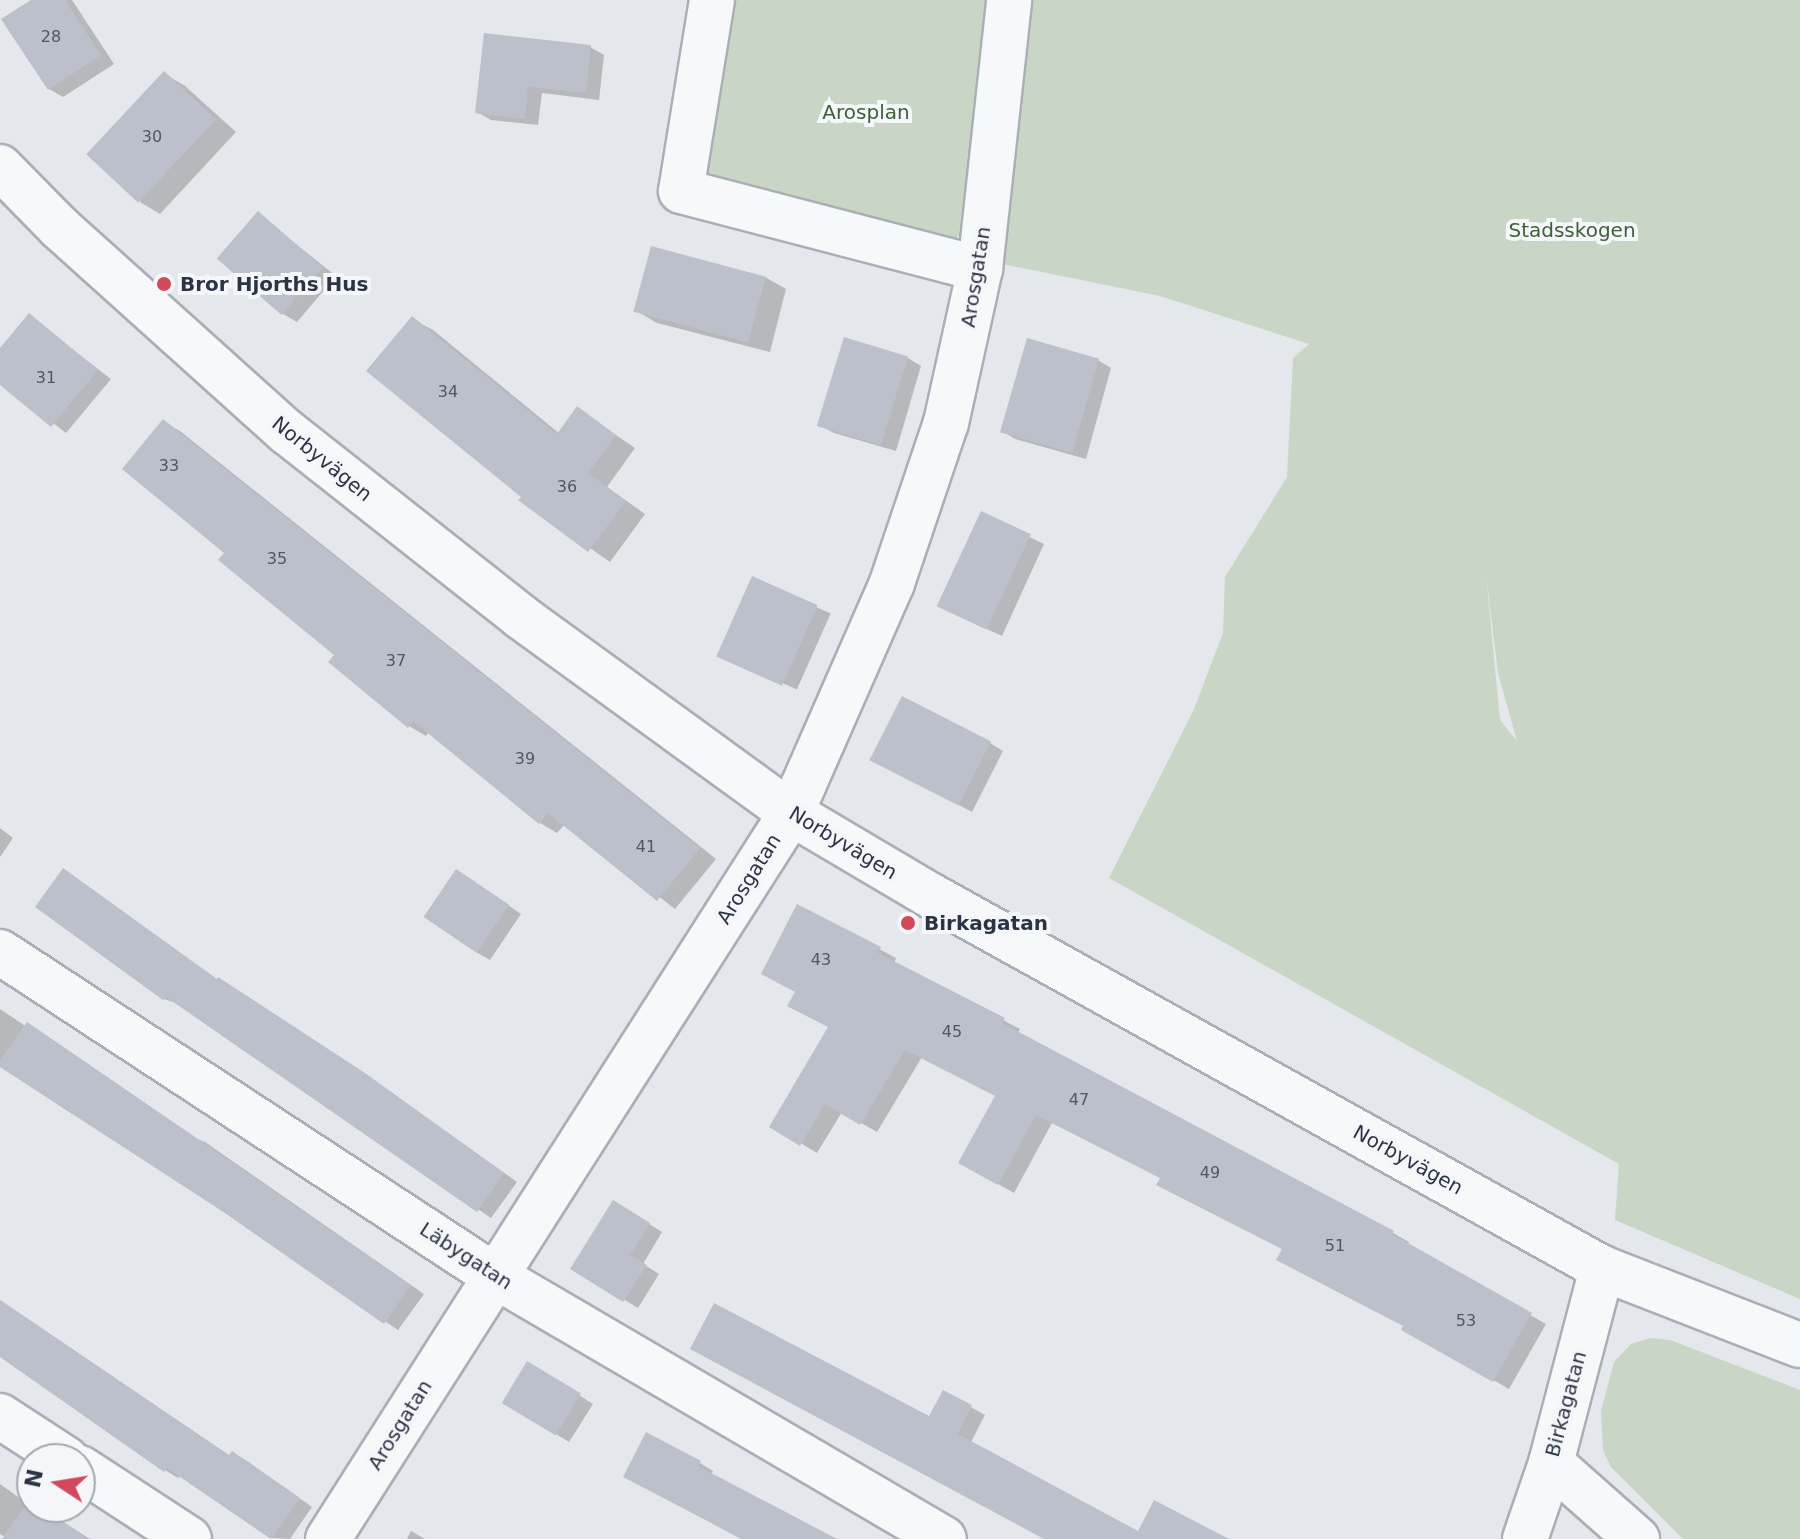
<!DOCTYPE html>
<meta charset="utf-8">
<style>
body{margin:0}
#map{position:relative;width:1800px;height:1539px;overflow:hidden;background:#e4e7ec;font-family:"DejaVu Sans",sans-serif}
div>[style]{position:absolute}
.green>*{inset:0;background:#c9d6c5}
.shadow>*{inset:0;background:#0003;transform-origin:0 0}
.building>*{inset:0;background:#bbc0ca;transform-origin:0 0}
.roads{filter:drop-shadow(2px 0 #a9aeb7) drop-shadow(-2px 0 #a9aeb7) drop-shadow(0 2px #a9aeb7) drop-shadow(0 -2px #a9aeb7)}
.minor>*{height:44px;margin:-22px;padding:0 22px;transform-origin:22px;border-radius:22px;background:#f7f8fa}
.tertiary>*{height:44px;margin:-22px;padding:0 22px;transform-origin:22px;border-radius:22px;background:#f7f8fa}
.dots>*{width:22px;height:22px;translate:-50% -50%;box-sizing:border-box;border:4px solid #f4f6f9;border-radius:50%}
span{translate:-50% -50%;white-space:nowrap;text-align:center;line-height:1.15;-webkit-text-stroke:8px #f4f6f9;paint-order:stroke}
.number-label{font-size:16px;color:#4f5766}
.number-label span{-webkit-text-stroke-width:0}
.park-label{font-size:20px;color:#3f6138}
.street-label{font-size:20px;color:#2b3445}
.poi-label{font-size:20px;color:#2b3445;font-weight:700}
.left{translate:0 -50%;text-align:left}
.north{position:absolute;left:16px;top:1443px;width:80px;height:80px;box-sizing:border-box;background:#f4f6f9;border:2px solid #a4a8b1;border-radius:50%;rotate:282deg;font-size:22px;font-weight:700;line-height:32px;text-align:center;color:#2b3445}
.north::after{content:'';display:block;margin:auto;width:28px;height:36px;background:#d1495b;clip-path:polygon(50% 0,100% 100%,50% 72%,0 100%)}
</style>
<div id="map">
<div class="green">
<div style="clip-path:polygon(726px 0,990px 0,963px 228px,951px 248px,700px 183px)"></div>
<div style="clip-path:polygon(evenodd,1028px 0,1800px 0,1800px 1299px,1615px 1220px,1619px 1164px,1109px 878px,1194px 709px,1223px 633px,1225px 577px,1287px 477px,1293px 358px,1309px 344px,1160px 296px,997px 263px,1028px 0,1486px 575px,1498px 673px,1517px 741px,1500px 720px,1486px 575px)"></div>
<div style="clip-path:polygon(1650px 1338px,1670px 1340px,1800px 1390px,1800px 1539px,1683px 1539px,1611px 1467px,1603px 1450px,1601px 1411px,1614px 1362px,1631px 1344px)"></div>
</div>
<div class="shadow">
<div style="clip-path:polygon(35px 0,72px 0,114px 64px,63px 97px,49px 89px)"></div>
<div style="clip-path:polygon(590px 47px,604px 55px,599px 100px,542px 93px,538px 125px,491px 120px,477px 112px)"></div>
<div style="clip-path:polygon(165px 74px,185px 86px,236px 132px,160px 214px,140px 202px)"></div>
<div style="clip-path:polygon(258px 214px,336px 276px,297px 322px,283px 314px)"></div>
<div style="clip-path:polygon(765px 277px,786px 289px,770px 352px,657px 323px,637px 311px)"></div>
<div style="clip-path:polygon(29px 316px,111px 379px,66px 433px,0 382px,0 351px)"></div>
<div style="clip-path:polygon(412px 319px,433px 330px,560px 434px,578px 409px,635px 448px,607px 487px,645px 514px,610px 562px,521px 500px,523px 496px)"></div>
<div style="clip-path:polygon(845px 340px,908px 358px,921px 366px,896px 451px,834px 433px,820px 425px)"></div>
<div style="clip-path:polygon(1098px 360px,1111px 368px,1086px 459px,1015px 439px,1002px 431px)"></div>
<div style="clip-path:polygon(163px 422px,180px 431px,716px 859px,675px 909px,565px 824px,557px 833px,540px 823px,429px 732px,426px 736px,409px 726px,227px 552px)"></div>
<div style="clip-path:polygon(982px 514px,1044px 544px,1002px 636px,954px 614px)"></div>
<div style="left:753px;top:579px;width:85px;height:83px;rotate:24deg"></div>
<div style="clip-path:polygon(990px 743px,1003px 751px,972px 812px,885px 766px)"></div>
<div style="clip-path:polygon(0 828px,13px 838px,0 857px)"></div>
<div style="clip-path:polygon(470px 879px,521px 914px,490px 960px,476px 952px)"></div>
<div style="clip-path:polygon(38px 906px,218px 980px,379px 1084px,517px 1182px,491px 1218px,179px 1004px,164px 999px)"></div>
<div style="clip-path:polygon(798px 906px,896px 958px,894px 963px,1020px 1029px,1017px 1034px,1393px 1233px,1409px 1242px,1407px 1245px,1546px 1324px,1509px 1389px,1404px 1329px,1405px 1326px,1284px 1249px,1162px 1178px,1052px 1123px,1014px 1193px,961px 1163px,998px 1096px,922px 1057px,877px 1132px,842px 1112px,817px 1153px,772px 1126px,831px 1027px,798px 992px)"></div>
<div style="clip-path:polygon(0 1009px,190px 1136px,205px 1142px,424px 1294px,398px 1330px,81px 1115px,79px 1118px,66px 1110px,0 1066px)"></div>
<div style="clip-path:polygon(614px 1202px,662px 1232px,643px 1264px,659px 1274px,638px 1308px,573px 1268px)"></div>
<div style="clip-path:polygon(0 1300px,231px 1457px,233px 1453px,247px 1461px,312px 1507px,290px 1539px,271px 1538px,181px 1475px,178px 1478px,165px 1470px,0 1355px)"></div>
<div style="clip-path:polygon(541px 1371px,593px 1404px,569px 1442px,556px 1434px)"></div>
<div style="clip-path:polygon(944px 1392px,985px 1415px,970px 1444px,1139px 1533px,1209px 1539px,1046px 1539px,930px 1419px)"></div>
<div style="clip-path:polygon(700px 1463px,713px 1471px,711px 1475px,830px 1539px,741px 1539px,626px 1476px)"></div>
<div style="clip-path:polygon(0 1484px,32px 1507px,40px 1507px,90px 1539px,8px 1539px,0 1534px)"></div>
<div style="clip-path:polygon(411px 1531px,425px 1539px,407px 1539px)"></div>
</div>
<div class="building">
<div style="clip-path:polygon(31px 0,65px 0,101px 55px,48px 90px,1px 19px)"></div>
<div style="clip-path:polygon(484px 33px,591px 45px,586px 93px,528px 87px,525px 119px,475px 113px)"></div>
<div style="left:164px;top:71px;width:71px;height:114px;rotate:43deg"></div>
<div style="left:258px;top:211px;width:86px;height:63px;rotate:41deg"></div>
<div style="left:651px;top:246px;width:119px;height:68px;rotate:15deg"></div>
<div style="clip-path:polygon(29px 313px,98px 370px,51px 427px,0 385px,0 348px)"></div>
<div style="clip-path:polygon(412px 316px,557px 434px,577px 406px,616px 435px,588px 473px,626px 501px,588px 552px,518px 500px,521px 497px,366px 371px)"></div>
<div style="left:844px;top:337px;width:67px;height:93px;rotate:17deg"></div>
<div style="left:1027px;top:338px;width:75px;height:98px;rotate:16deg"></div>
<div style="clip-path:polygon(163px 419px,700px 848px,657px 901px,548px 813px,539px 824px,413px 721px,408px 728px,328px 662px,334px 655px,218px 560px,224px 553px,122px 469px)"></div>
<div style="left:981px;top:511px;width:55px;height:105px;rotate:25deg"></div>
<div style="left:752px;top:576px;width:72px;height:88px;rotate:24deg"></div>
<div style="left:902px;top:696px;width:100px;height:72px;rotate:27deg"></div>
<div style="clip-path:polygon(63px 868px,217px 979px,218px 977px,365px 1073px,504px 1173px,477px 1212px,166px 997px,163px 1000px,35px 907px)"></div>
<div style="left:456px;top:869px;width:64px;height:58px;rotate:34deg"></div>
<div style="clip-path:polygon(797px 904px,881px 947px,878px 953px,1005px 1018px,1002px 1023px,1394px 1231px,1392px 1234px,1532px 1313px,1493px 1382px,1401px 1330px,1403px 1326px,1276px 1260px,1282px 1249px,1156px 1185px,1160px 1178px,1036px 1115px,998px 1185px,958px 1163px,995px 1096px,905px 1050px,860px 1125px,825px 1104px,800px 1146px,769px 1127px,828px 1027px,787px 1006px,795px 992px,761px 974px)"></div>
<div style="clip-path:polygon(27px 1022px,411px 1285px,384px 1324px,225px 1213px,0 1067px,0 1060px)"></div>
<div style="clip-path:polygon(613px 1200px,650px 1223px,630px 1255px,647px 1265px,623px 1302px,570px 1269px)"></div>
<div style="clip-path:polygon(0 1300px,229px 1455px,232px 1451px,300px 1498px,271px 1539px,167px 1468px,164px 1472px,0 1357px)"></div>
<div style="clip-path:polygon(714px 1303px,929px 1416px,943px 1390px,972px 1405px,958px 1434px,1138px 1531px,1154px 1500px,1229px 1539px,1044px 1539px,690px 1349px)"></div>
<div style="left:527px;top:1361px;width:63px;height:49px;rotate:31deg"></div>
<div style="clip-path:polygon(646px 1432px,701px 1461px,698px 1466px,837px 1539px,742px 1539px,623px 1477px)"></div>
<div style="clip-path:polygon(30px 1499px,32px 1507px,42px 1507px,88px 1539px,2px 1539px)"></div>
</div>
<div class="roads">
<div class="minor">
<div style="left:712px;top:0;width:193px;rotate:99.2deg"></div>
<div style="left:681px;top:191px;width:309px;rotate:14.6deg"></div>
<div style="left:0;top:952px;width:592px;rotate:33.21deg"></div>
<div style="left:495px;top:1276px;width:520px;rotate:30.36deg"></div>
<div style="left:0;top:1416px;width:79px;rotate:33.1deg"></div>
<div style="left:1551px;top:1463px;width:115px;rotate:41.5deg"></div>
<div style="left:80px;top:1468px;width:130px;rotate:33.1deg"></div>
<div style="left:328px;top:1539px;width:861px;rotate:-57.47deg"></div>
<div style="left:791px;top:813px;width:30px;rotate:-66deg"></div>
<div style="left:803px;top:786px;width:222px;rotate:-66.3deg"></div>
<div style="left:892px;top:583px;width:169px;rotate:-71.4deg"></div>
<div style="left:946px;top:423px;width:158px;rotate:-77.6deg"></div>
<div style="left:980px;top:269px;width:271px;rotate:-83.8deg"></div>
<div style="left:1525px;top:1539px;width:80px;rotate:-71.1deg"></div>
<div style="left:1551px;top:1463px;width:202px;rotate:-75.3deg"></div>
</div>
<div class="tertiary">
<div style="left:0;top:167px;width:84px;rotate:45.5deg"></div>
<div style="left:59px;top:227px;width:307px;rotate:42deg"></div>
<div style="left:287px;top:432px;width:298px;rotate:38.3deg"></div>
<div style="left:521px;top:617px;width:334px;rotate:36deg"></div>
<div style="left:791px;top:813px;width:159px;rotate:30.6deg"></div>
<div style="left:928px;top:894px;width:771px;rotate:29.03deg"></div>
<div style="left:1602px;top:1268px;width:212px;rotate:21.3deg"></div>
</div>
</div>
<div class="dots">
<div style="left:164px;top:284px;background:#d1495b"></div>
<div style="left:908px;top:923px;background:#d1495b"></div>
</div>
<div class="number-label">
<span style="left:51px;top:37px">28</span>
<span style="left:152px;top:137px">30</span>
<span style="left:46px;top:378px">31</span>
<span style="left:448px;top:392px">34</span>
<span style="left:169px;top:466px">33</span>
<span style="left:567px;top:487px">36</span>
<span style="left:277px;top:559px">35</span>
<span style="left:396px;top:661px">37</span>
<span style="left:525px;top:759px">39</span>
<span style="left:646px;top:847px">41</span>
<span style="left:821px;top:960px">43</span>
<span style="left:952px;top:1032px">45</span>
<span style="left:1079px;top:1100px">47</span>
<span style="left:1210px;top:1173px">49</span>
<span style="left:1335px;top:1246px">51</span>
<span style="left:1466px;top:1321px">53</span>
</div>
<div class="park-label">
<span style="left:866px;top:112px">Arosplan</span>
<span style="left:1572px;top:230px">Stadsskogen</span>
</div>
<div class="street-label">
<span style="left:976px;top:277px;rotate:-81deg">Arosgatan</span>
<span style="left:322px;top:459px;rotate:39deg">Norbyvägen</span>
<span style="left:843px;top:843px;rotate:31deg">Norbyvägen</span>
<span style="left:749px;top:879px;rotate:-58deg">Arosgatan</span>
<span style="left:1408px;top:1160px;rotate:29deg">Norbyvägen</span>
<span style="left:466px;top:1256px;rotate:33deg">Läbygatan</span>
<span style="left:1566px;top:1404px;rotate:-75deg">Birkagatan</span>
<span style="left:400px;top:1425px;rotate:-58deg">Arosgatan</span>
</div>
<div class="poi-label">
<span class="left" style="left:180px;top:284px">Bror Hjorths Hus</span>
<span class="left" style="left:924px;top:923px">Birkagatan</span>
</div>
<div class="north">N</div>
</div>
